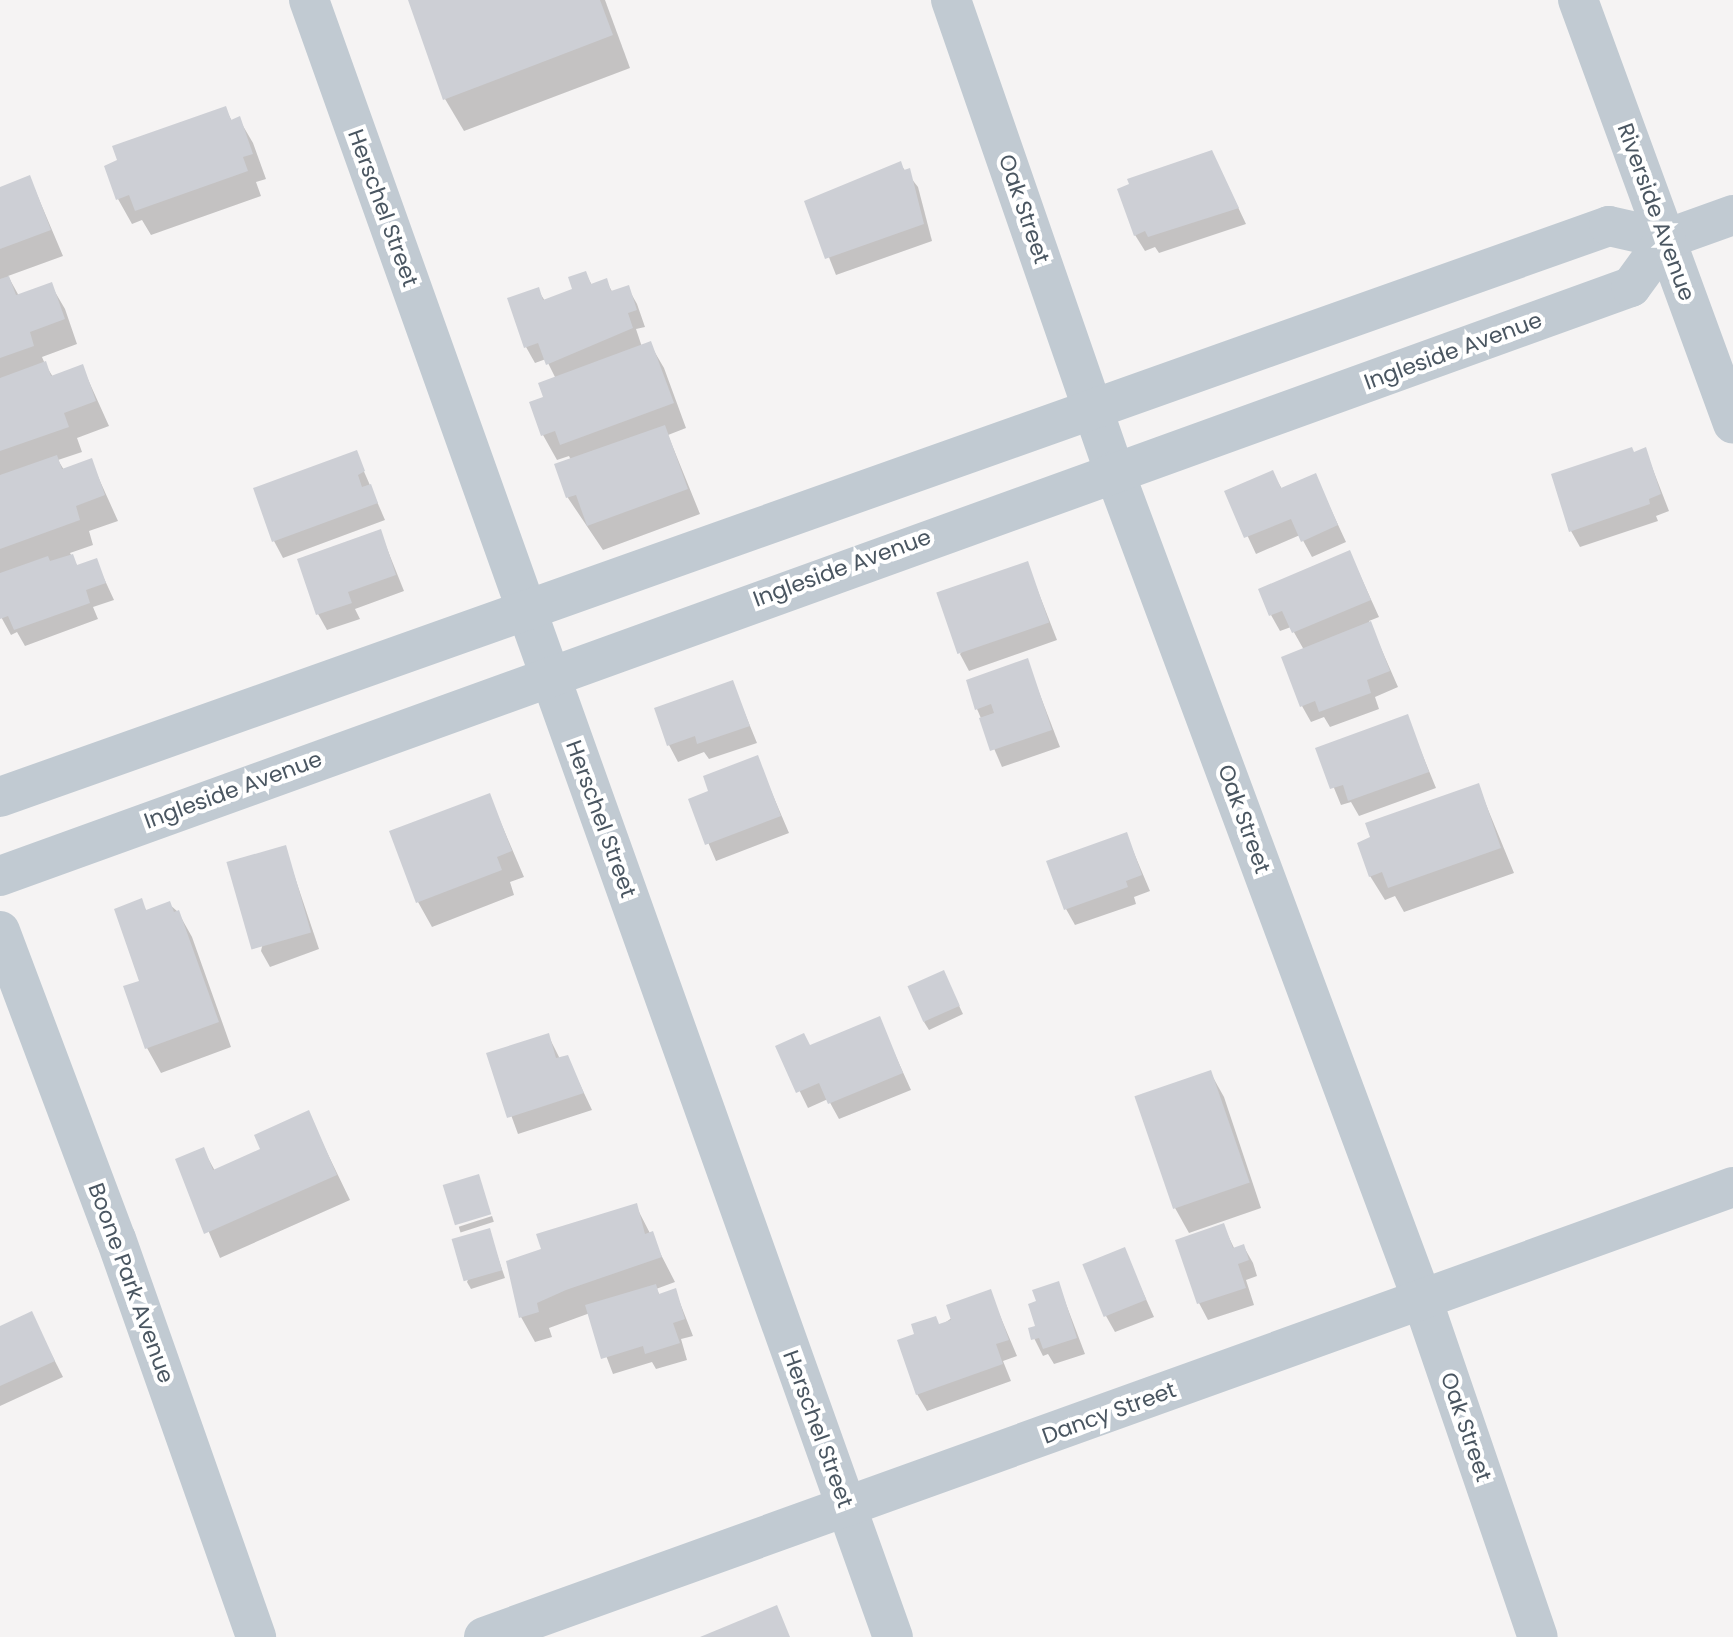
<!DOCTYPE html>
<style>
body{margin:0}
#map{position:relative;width:1733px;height:1637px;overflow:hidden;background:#f5f3f3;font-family:Poppins,sans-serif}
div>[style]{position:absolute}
.shadow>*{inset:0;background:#0003;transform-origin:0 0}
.building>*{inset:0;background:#cdcfd5;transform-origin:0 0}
.minor>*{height:40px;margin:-20px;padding:0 20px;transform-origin:20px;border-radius:20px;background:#c1cad2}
span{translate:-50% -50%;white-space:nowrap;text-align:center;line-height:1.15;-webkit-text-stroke:8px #fff;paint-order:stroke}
.street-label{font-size:22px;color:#4a5661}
</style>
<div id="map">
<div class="shadow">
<div style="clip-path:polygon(410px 0,605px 0,630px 68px,464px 131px,445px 99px)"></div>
<div style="clip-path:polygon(225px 108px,232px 121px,239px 119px,253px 143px,266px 179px,256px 182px,261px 196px,151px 235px,142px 220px,132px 224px,118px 199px)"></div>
<div style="clip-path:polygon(900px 164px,918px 187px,932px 241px,836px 275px,807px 202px)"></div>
<div style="clip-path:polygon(1220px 169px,1246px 224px,1159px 253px,1155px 247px,1145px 251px,1135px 235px)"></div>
<div style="clip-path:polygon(30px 178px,63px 256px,8px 276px,19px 296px,51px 285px,65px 309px,77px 344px,42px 357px,45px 364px,53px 377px,82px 366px,109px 426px,77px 438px,82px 452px,58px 460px,64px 470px,91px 461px,118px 521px,89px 531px,93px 545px,70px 553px,78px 567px,96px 561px,114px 600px,93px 607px,98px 619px,25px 646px,17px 632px,11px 635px,0 615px,0 189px)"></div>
<div style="clip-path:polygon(585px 273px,592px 285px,606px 281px,613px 293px,628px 288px,637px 304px,645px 327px,636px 329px,642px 347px,650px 344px,664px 368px,686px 428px,668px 435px,700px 514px,603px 550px,568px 498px,557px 466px,571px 460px,569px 456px,557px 460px,543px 435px,545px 398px,556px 379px,546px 359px,535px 363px,526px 347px,538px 290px,545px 301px,575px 291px)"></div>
<div style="clip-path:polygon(1645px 449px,1669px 511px,1656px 516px,1658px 521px,1580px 547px,1571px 531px)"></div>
<div style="clip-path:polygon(356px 453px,385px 520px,283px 558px,274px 541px)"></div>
<div style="clip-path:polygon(1272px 472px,1282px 489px,1315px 475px,1346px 542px,1312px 557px,1300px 535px,1256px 554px,1227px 492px)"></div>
<div style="clip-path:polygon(380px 531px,404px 591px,355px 609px,360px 619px,327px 630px,318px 614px)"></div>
<div style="clip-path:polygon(1350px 553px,1379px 617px,1369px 621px,1398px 687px,1375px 697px,1379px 709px,1330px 727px,1324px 717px,1311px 722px,1302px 706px,1304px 650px,1291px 627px,1280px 631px,1271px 615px)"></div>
<div style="clip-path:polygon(1027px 563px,1057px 640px,969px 671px,960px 654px)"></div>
<div style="clip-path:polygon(1027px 661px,1060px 747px,1002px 767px,977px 709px)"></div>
<div style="clip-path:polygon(732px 682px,757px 743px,709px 759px,704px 752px,678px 762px,669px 745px)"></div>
<div style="clip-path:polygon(1407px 717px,1436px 788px,1359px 816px,1351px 802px,1341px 805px,1318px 749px)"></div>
<div style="clip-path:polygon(757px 758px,789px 833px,716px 861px,690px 800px,711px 792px)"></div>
<div style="clip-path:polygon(1478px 785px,1514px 873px,1404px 912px,1395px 896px,1385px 900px,1370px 876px)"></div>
<div style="clip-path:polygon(489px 795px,524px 877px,510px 882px,514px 895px,432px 927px,418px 902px)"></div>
<div style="clip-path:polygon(1126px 834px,1150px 891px,1134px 897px,1136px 904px,1075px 925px,1066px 909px)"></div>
<div style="clip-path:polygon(285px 848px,319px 949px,270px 967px,261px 951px)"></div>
<div style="clip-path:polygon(141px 901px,147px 912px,169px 904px,178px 912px,192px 937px,231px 1047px,161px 1073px,147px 1048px)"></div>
<div style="clip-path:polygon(947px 980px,963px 1014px,929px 1030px,924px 1022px)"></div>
<div style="clip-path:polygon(879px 1019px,911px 1090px,839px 1119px,828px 1099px,808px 1108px,778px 1047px,810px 1047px)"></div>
<div style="clip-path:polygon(548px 1035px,560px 1059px,567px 1057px,592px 1110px,518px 1134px,489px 1055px)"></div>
<div style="clip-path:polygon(1210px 1072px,1224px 1097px,1261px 1208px,1189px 1233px,1175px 1208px)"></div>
<div style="clip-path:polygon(308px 1113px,350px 1200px,220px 1258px,178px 1160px,203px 1149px,215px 1171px,262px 1150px)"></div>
<div style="clip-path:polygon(636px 1206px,675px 1282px,656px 1289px,660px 1295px,675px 1290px,693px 1336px,681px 1339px,687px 1360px,656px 1369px,652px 1362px,613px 1374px,590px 1313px,549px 1328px,552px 1337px,535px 1342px,521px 1317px,543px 1250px)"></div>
<div style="left:492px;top:1216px;width:6px;height:35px;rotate:72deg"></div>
<div style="clip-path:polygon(1223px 1225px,1235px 1250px,1244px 1247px,1253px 1263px,1257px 1276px,1246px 1280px,1254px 1305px,1208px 1320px,1199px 1303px)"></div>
<div style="clip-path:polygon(489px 1231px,505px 1278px,471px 1289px,467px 1282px)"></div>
<div style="clip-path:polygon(1124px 1250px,1154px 1317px,1115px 1332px,1106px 1316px)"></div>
<div style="clip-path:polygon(1058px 1283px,1085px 1354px,1054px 1364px,1048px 1354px,1043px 1356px,1030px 1330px,1038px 1328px,1038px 1302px)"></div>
<div style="clip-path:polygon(990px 1292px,1017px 1356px,1003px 1361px,1011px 1381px,927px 1411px,917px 1394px,940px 1326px)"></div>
<div style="clip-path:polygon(31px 1314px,63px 1377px,0 1406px,0 1328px)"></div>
</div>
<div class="building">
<div style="clip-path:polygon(408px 0,600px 0,613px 35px,443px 100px)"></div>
<div style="clip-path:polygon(226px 106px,231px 120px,240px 116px,253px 154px,243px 157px,248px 171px,135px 211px,129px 195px,116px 200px,104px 166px,117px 160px,112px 146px)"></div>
<div style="clip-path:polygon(1212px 150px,1239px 208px,1148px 237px,1145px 231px,1134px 236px,1117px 189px,1129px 184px,1127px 179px)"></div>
<div style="clip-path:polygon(901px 161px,904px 170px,910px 168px,924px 224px,825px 259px,804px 201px)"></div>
<div style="clip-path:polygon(30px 175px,51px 230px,0 249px,0 187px)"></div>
<div style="clip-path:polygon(586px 271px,591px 284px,607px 278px,611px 291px,629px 285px,637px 310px,628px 313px,633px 328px,546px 365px,538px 343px,524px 348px,507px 298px,539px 287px,543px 300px,572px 289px,568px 277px)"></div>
<div style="clip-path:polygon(9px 276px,16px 295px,52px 282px,65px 319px,30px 332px,34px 346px,0 358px,0 279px)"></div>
<div style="clip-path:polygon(651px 341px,674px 403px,560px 445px,555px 431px,541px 436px,529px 402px,543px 397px,538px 383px)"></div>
<div style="clip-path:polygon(46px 361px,51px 376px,83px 364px,96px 401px,64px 413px,69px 427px,0 451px,0 378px)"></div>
<div style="clip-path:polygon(665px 425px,688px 489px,587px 526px,576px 495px,566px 498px,554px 464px)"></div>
<div style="clip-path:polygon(1632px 447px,1634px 452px,1646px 447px,1661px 494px,1649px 499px,1650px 504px,1569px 532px,1551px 474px)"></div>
<div style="clip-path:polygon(357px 450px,365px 471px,358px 475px,362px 487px,371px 484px,378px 503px,272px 542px,253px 488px)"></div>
<div style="clip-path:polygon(57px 455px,62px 469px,92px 458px,105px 495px,76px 506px,80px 520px,0 549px,0 475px)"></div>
<div style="clip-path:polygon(1273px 470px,1281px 488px,1316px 473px,1338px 525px,1301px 542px,1291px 519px,1244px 538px,1224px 491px)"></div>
<div style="clip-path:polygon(381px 529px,396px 575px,348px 592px,352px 603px,316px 615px,297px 559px)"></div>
<div style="clip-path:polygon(1350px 550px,1371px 600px,1292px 633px,1282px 611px,1269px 616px,1258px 589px)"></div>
<div style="clip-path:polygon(73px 554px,77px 565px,97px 558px,106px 583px,86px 590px,90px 603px,14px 630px,8px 616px,0 619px,0 573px,48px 556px,50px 561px)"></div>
<div style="left:1028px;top:561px;width:65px;height:97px;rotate:71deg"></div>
<div style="clip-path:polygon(1371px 621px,1390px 671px,1367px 680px,1371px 693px,1319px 712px,1315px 701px,1300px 707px,1281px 657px)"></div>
<div style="clip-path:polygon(1028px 658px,1052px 730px,990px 751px,979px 718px,994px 713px,991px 704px,975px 710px,966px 680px)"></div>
<div style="clip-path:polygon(733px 680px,750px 726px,697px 744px,695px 736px,667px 746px,654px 708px)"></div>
<div style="clip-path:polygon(1408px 714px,1429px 772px,1348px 801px,1343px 785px,1330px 789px,1315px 748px)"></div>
<div style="clip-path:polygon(758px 755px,781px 816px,705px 845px,688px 799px,708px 791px,703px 776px)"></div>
<div style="clip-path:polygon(1479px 783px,1501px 848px,1388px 888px,1382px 872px,1369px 877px,1357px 843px,1370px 837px,1365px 823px)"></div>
<div style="clip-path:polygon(490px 793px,512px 851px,497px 857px,502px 870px,416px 903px,389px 831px)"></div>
<div style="clip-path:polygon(1127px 832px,1142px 875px,1126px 881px,1128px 887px,1064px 910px,1046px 861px)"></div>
<div style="left:286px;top:845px;width:91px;height:62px;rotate:74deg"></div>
<div style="clip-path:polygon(142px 898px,146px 910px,170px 901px,174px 912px,179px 910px,219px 1022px,145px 1049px,123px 986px,139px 981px,114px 909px)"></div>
<div style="left:944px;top:970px;width:39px;height:40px;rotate:66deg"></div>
<div style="clip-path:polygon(880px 1016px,903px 1073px,828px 1104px,819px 1083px,796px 1093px,775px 1046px,804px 1033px,810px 1045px)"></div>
<div style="clip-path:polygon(549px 1033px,556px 1058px,568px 1055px,584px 1093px,507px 1118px,486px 1053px)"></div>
<div style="left:1211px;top:1070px;width:119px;height:81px;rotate:71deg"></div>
<div style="clip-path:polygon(309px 1110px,337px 1175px,204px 1234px,175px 1159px,204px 1147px,213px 1170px,260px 1149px,254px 1135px)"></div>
<div style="left:479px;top:1174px;width:42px;height:38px;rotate:73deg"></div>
<div style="clip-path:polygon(637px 1203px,645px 1234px,653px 1231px,662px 1257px,566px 1290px,537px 1303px,539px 1312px,519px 1318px,506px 1261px,541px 1249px,536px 1234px)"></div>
<div style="clip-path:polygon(1224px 1223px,1233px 1248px,1244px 1244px,1249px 1260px,1238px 1264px,1246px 1288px,1197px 1304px,1175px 1240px)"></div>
<div style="left:490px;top:1228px;width:44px;height:40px;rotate:74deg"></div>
<div style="left:1125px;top:1247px;width:57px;height:46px;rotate:68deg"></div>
<div style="clip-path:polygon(1059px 1281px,1077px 1338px,1043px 1349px,1039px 1338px,1031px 1340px,1028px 1328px,1035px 1326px,1028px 1304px,1036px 1301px,1032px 1290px)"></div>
<div style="clip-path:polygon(656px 1284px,659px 1294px,676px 1288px,685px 1319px,673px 1323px,680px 1343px,645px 1354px,643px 1346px,601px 1359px,585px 1305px)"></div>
<div style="clip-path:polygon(991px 1289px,1009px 1340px,996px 1344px,1003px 1364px,916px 1395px,897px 1340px,914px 1334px,911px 1324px,936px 1316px,939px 1324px,951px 1320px,946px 1305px)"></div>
<div style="clip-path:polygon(32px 1311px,55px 1361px,0 1386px,0 1326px)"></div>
<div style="clip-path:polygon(777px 1605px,790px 1637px,700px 1637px)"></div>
</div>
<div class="minor">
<div style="left:309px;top:0;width:1738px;rotate:70.37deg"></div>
<div style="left:951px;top:0;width:498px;rotate:70.9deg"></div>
<div style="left:1114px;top:471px;width:883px;rotate:69.6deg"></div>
<div style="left:1422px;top:1299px;width:357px;rotate:71.1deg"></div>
<div style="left:1578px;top:0;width:451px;rotate:69.9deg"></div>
<div style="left:0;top:797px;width:1707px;rotate:-19.54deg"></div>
<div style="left:1609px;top:226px;width:58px;rotate:12.8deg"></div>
<div style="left:1666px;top:239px;width:71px;rotate:-19.7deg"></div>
<div style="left:0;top:876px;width:1734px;rotate:-19.86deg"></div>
<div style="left:1631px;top:287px;width:59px;rotate:-53.9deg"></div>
<div style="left:0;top:931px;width:329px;rotate:69.4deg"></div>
<div style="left:116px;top:1239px;width:422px;rotate:70.6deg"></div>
<div style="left:484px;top:1637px;width:1328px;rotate:-19.81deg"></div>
</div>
<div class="street-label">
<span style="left:383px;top:208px;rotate:70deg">Herschel Street</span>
<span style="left:1024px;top:209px;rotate:71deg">Oak Street</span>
<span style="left:1656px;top:212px;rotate:70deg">Riverside Avenue</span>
<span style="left:1453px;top:351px;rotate:-20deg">Ingleside Avenue</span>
<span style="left:842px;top:568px;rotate:-20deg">Ingleside Avenue</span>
<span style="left:233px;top:790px;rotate:-20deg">Ingleside Avenue</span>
<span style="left:601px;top:819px;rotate:70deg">Herschel Street</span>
<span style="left:1244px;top:819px;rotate:70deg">Oak Street</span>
<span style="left:131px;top:1283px;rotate:70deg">Boone Park Avenue</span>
<span style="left:1109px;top:1413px;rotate:-20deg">Dancy Street</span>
<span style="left:1466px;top:1427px;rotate:71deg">Oak Street</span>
<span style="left:818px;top:1429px;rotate:70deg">Herschel Street</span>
</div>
</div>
